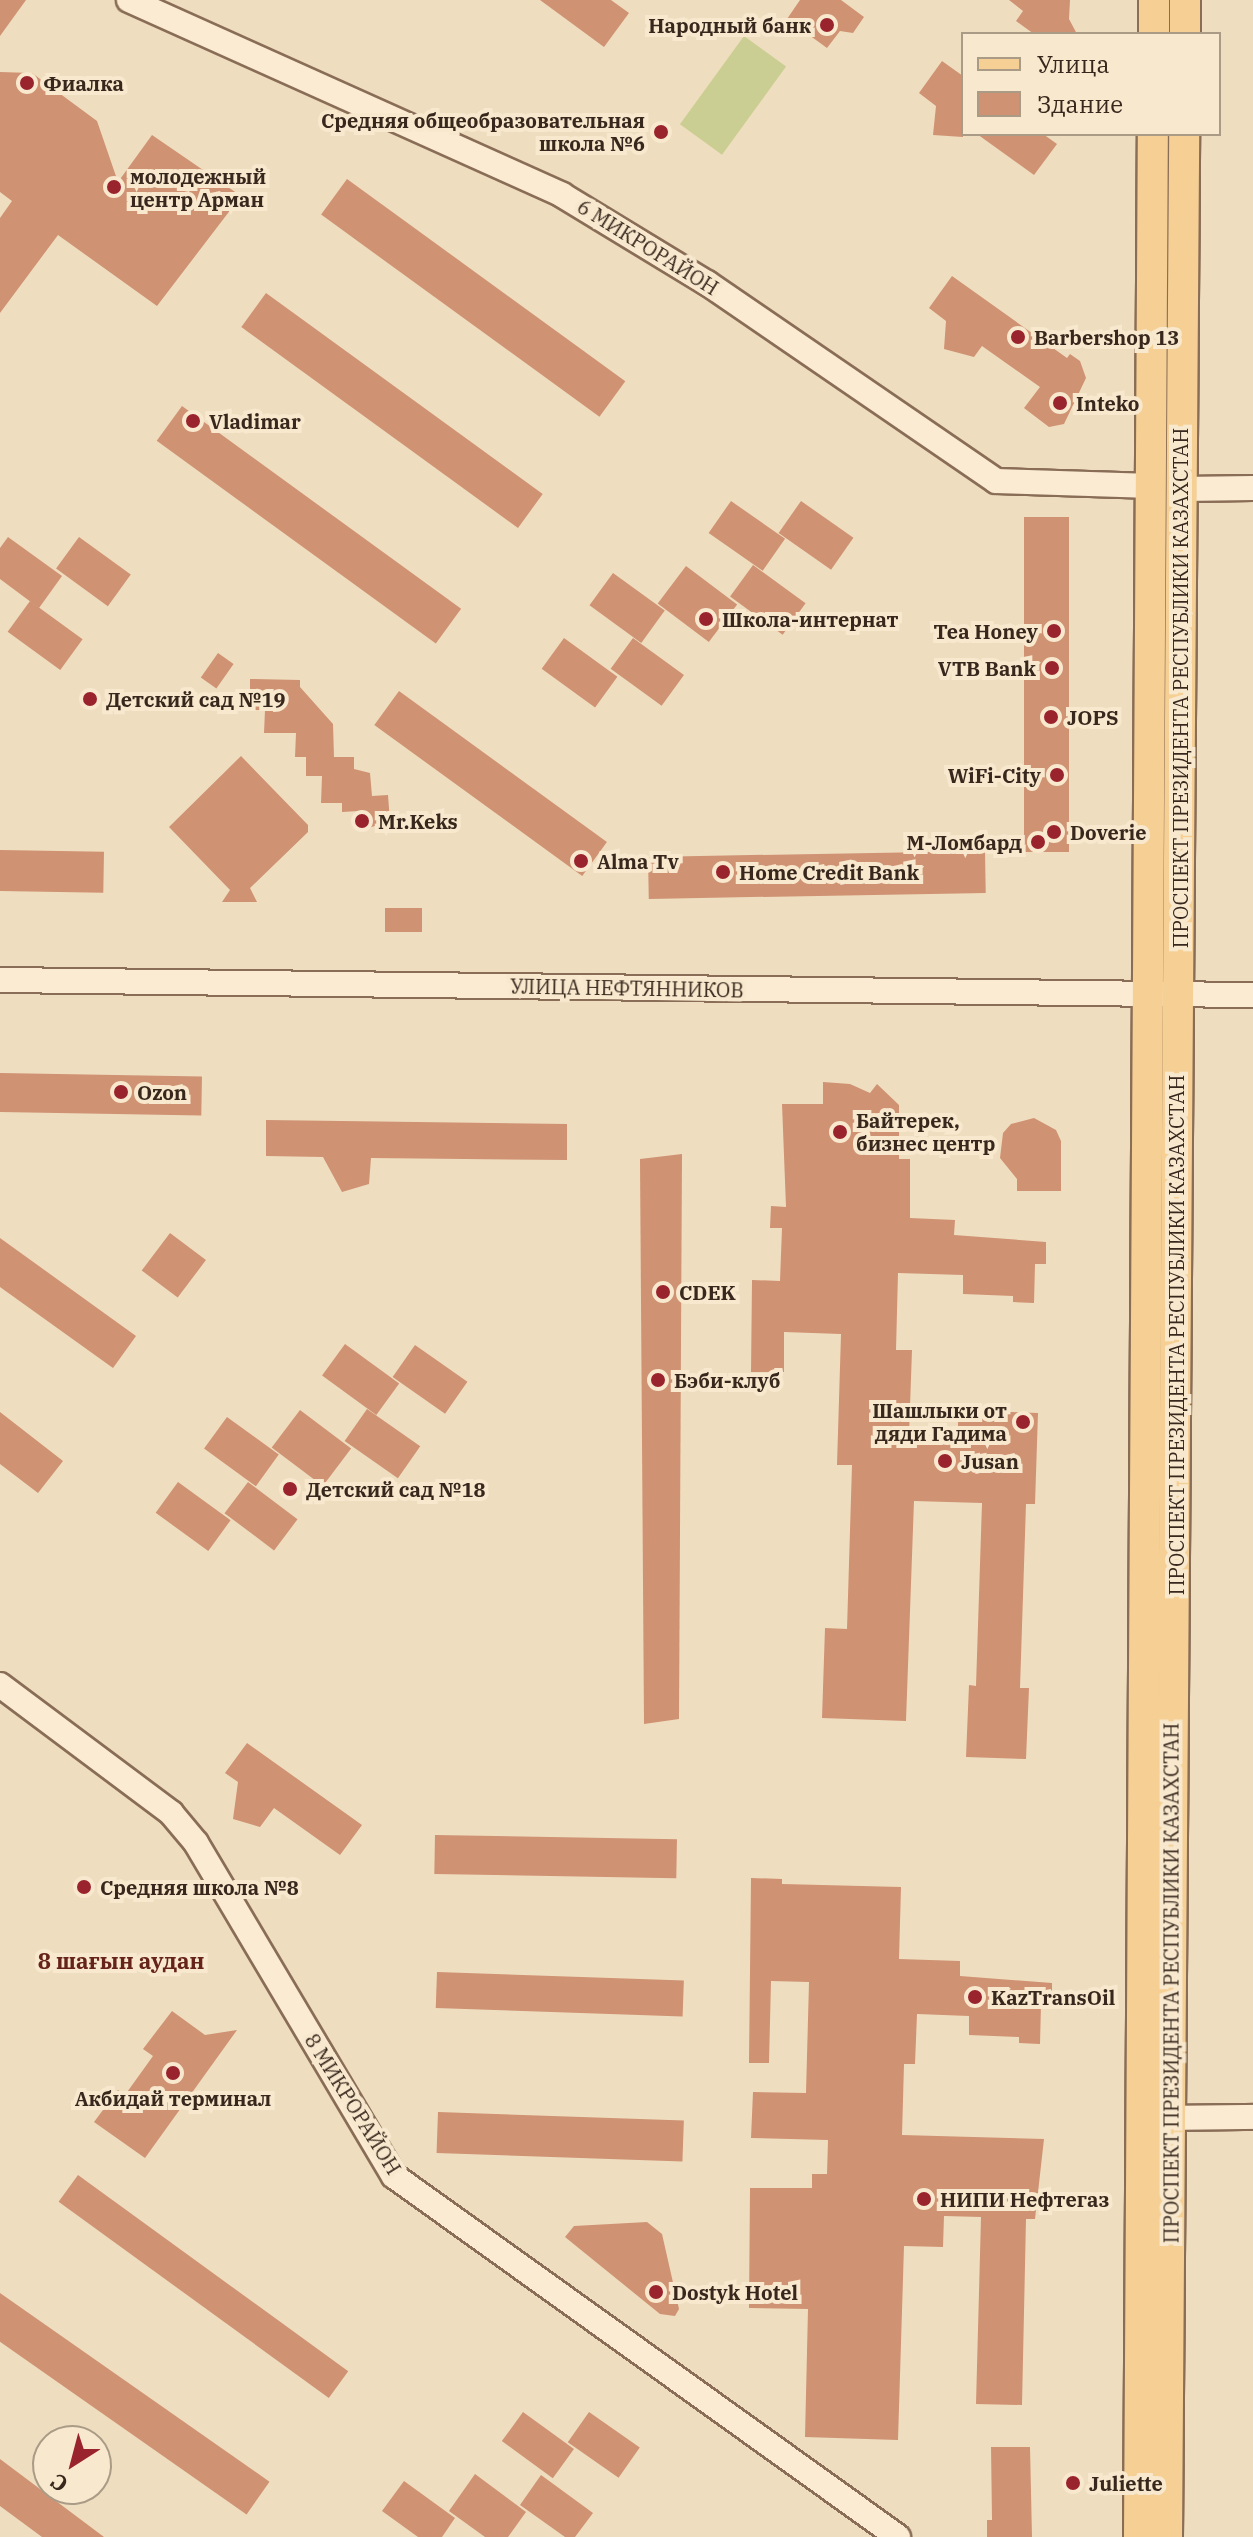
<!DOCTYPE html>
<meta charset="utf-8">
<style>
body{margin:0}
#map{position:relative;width:1253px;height:2537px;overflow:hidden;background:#efddbf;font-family:"IBM Plex Serif",serif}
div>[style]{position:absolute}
.green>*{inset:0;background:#cbce92;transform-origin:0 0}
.building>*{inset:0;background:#cf9273;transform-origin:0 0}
.roads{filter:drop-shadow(2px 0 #896d56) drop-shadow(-2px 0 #896d56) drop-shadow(0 2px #896d56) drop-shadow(0 -2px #896d56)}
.minor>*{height:24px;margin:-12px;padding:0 12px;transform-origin:12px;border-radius:12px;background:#faebd2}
.major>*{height:30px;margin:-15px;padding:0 15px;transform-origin:15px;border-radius:15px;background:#f5cf94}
.dots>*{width:22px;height:22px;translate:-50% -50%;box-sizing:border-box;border:4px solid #f7e8ce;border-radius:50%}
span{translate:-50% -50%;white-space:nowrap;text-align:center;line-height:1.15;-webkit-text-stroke:8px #f7e8ce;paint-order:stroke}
.poi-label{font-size:20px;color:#37271c;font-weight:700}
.right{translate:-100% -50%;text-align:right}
.left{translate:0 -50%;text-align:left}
.street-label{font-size:20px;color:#37271c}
.neighbourhood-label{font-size:22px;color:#662319;font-weight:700}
.legend{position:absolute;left:961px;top:32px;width:260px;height:104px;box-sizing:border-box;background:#f7e8ce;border:2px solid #aa9b87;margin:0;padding:10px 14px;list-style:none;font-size:24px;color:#37271c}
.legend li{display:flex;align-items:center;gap:16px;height:40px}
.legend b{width:40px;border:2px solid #aa9b87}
.north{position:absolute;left:32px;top:2425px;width:80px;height:80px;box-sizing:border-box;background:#f7e8ce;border:2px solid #aa9b87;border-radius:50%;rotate:216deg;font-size:22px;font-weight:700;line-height:32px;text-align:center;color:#37271c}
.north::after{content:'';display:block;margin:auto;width:28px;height:36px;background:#9a242e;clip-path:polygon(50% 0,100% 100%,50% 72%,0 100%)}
</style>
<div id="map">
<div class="green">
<div style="left:744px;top:36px;width:52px;height:109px;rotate:36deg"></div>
</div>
<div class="building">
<div style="clip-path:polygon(0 0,26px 0,0 36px)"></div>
<div style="clip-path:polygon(540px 0,611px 0,629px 13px,604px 47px)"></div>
<div style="clip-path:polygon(800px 0,841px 0,864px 17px,853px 33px,840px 31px,827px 48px,787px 19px)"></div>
<div style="clip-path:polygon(1009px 0,1070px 0,1069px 19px,1077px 34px,1034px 34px,1016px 21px,1023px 11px)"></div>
<div style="clip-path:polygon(942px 61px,963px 76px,963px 137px,933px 135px,936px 106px,919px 93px)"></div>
<div style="clip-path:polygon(0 72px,32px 73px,97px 121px,118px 182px,152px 135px,241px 196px,157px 306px,58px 235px,0 313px,0 218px,12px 201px,0 192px)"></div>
<div style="clip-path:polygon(977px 134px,1043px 134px,1057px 144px,1034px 175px)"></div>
<div style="left:347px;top:179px;width:344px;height:44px;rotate:36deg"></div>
<div style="clip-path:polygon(952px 276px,1067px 358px,1070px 354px,1080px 361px,1086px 378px,1064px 424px,1049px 427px,1024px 408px,1040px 387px,982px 346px,974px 357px,944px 349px,946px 321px,929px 308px)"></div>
<div style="left:266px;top:293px;width:342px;height:42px;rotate:36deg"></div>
<div style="left:182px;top:406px;width:345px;height:43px;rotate:36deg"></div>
<div style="left:731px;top:501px;width:66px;height:39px;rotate:35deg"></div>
<div style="left:801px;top:501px;width:64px;height:39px;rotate:35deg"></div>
<div style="left:1024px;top:517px;width:45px;height:335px"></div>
<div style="clip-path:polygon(8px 537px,62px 576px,39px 608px,0 579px,0 548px)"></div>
<div style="left:79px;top:537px;width:64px;height:39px;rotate:36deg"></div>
<div style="left:753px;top:565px;width:65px;height:39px;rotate:36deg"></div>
<div style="left:686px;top:566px;width:64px;height:47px;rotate:37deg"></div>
<div style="left:613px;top:573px;width:64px;height:40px;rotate:36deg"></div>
<div style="left:30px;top:601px;width:65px;height:38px;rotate:36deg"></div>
<div style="left:564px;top:638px;width:66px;height:38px;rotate:36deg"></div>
<div style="left:633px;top:638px;width:63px;height:38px;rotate:36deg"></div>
<div style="left:218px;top:653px;width:19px;height:30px;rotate:35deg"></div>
<div style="clip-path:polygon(250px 679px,300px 680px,300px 687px,333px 724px,334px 757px,354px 757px,354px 769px,370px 773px,372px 796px,388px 795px,390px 822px,360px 830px,359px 811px,342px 812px,342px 803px,321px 803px,322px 776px,306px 776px,306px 757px,295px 757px,296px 733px,264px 733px,265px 710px,250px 710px)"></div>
<div style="left:399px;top:691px;width:257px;height:42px;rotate:36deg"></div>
<div style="clip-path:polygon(241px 756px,308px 825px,308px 832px,250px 888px,257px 902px,222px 902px,230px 890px,169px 827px)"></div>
<div style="left:0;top:850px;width:104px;height:41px;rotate:1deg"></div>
<div style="left:985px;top:851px;width:42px;height:337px;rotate:89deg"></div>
<div style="left:385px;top:908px;width:37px;height:24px"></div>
<div style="left:0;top:1073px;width:202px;height:39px;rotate:1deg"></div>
<div style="clip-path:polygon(823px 1082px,850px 1084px,870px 1093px,877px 1084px,899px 1105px,899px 1159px,910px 1159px,910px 1218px,955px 1220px,954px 1235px,1046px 1242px,1046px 1264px,1035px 1264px,1034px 1303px,1013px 1302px,1013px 1296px,963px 1294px,963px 1275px,898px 1273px,896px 1350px,912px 1350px,909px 1435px,958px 1436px,958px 1410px,1038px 1413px,1035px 1504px,1026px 1504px,1020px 1688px,1029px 1688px,1026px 1759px,966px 1757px,969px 1685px,976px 1686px,982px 1503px,914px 1501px,906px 1721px,822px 1718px,825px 1628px,847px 1629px,852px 1465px,837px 1465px,841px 1334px,784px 1332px,784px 1372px,751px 1372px,752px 1280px,780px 1281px,782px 1228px,770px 1228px,771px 1206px,786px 1207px,782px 1104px,823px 1104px)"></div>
<div style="clip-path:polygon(1034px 1118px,1056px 1130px,1061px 1141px,1061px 1191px,1017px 1191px,1017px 1179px,1000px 1158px,1003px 1133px,1011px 1124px)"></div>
<div style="clip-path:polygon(266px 1120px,567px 1124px,567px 1160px,371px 1158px,369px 1184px,342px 1192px,323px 1157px,266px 1156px)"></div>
<div style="clip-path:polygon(682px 1154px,679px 1719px,644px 1724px,640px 1159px)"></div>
<div style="left:170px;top:1233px;width:45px;height:47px;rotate:37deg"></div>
<div style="clip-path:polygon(0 1238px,136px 1336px,113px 1368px,0 1287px)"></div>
<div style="left:345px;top:1344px;width:67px;height:39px;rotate:36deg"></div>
<div style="left:415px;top:1345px;width:64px;height:39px;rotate:35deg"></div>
<div style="left:367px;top:1409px;width:65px;height:39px;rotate:35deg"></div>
<div style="left:300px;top:1410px;width:64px;height:47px;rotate:37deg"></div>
<div style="clip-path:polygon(0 1412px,63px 1461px,38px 1493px,0 1464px)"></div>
<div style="left:227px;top:1417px;width:64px;height:39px;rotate:36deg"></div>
<div style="left:178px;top:1482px;width:65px;height:38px;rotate:36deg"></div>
<div style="left:248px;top:1482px;width:62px;height:39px;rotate:37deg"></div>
<div style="clip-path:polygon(247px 1743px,362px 1825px,340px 1855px,274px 1808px,260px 1827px,233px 1819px,238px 1782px,225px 1773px)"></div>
<div style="left:435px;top:1835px;width:242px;height:39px;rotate:1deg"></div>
<div style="clip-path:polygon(751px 1878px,782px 1879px,782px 1884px,901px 1887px,899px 1959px,960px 1961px,960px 1976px,1052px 1983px,1052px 2005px,1041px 2004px,1040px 2044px,1019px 2043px,1019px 2037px,969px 2035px,969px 2016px,917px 2014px,915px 2064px,904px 2064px,902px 2135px,1044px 2139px,1035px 2219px,1026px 2219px,1022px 2405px,976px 2404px,981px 2217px,944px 2216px,943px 2247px,904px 2246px,898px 2440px,805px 2437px,808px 2309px,749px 2308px,750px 2188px,812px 2188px,812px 2174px,827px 2174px,828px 2140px,751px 2138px,753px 2092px,806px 2093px,809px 1982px,771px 1981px,769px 2063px,749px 2063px)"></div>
<div style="left:437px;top:1972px;width:247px;height:36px;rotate:2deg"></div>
<div style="clip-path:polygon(172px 2011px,205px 2035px,237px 2030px,145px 2158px,94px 2122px,118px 2090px,125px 2095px,153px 2056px,143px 2049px)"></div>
<div style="left:438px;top:2112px;width:246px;height:41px;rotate:2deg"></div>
<div style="left:78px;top:2175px;width:334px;height:33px;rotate:36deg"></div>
<div style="clip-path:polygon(647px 2222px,662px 2234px,679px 2309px,675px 2316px,660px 2314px,565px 2237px,574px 2226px)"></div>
<div style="left:0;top:2293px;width:329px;height:40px;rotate:35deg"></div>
<div style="left:523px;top:2412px;width:63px;height:36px;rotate:36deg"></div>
<div style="left:589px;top:2412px;width:62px;height:37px;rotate:35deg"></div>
<div style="clip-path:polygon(991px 2447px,1030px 2447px,1032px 2537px,987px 2537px,987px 2520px,992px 2520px)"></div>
<div style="clip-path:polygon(0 2459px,104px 2537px,42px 2537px,0 2506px)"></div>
<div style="clip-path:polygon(475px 2474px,526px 2512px,508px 2537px,485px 2537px,449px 2511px)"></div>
<div style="clip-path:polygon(541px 2475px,593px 2513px,575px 2537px,565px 2537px,520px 2505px)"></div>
<div style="clip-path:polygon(404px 2481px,455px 2518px,442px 2537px,418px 2537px,382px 2511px)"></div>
</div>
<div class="roads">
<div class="minor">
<div style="left:129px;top:0;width:475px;rotate:24.2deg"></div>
<div style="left:562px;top:195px;width:170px;rotate:31.3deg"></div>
<div style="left:707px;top:283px;width:350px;rotate:34.4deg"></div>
<div style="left:996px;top:481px;width:156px;rotate:1.8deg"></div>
<div style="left:1182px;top:489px;width:71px;rotate:-0.8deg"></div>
<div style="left:0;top:980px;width:1253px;rotate:0.69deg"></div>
<div style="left:0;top:1685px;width:214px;rotate:36.8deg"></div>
<div style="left:171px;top:1813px;width:39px;rotate:50deg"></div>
<div style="left:196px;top:1843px;width:387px;rotate:59.3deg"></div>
<div style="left:394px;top:2176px;width:620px;rotate:35.61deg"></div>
<div style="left:1154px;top:2118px;width:99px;rotate:-0.6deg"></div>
</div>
<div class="major">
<div style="left:1154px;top:34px;width:34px;rotate:-90deg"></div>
<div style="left:1185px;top:34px;width:34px;rotate:-90deg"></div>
<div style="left:1139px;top:2537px;width:2403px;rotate:-89.67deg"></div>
<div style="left:1167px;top:2537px;width:2403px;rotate:-89.59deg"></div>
</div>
</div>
<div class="dots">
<div style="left:827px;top:25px;background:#9a242e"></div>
<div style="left:27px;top:83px;background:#9a242e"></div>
<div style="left:661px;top:132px;background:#9a242e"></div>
<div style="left:114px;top:187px;background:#9a242e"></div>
<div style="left:1018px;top:337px;background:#9a242e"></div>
<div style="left:1060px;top:403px;background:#9a242e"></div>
<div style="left:193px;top:421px;background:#9a242e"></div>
<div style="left:706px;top:619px;background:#9a242e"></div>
<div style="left:1054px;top:631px;background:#9a242e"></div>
<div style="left:1052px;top:668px;background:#9a242e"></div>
<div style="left:90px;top:699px;background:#9a242e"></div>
<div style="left:1051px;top:717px;background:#9a242e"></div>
<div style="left:1057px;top:775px;background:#9a242e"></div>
<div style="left:362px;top:821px;background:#9a242e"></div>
<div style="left:1054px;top:832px;background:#9a242e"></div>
<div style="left:1038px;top:842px;background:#9a242e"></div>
<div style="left:581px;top:861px;background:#9a242e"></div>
<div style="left:723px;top:872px;background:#9a242e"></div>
<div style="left:121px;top:1092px;background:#9a242e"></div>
<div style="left:840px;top:1132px;background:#9a242e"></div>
<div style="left:663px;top:1292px;background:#9a242e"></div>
<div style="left:658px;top:1380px;background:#9a242e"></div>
<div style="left:1023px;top:1422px;background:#9a242e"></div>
<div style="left:945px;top:1461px;background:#9a242e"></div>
<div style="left:290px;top:1489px;background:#9a242e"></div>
<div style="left:84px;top:1887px;background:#9a242e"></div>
<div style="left:975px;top:1997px;background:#9a242e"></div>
<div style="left:173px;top:2073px;background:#9a242e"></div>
<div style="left:924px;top:2199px;background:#9a242e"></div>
<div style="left:656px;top:2292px;background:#9a242e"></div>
<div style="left:1073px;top:2483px;background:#9a242e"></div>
</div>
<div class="poi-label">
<span class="right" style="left:811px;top:25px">Народный банк</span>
<span class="left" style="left:43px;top:83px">Фиалка</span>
<span class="right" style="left:645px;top:132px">Средняя общеобразовательная<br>школа №6</span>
<span class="left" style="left:130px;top:188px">молодежный<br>центр Арман</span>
<span class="left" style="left:1034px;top:337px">Barbershop 13</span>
<span class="left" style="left:1076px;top:403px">Inteko</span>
<span class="left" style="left:209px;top:421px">Vladimar</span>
<span class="left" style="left:722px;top:619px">Школа-интернат</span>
<span class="right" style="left:1038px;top:631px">Tea Honey</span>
<span class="right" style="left:1036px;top:668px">VTB Bank</span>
<span class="left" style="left:106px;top:699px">Детский сад №19</span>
<span class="left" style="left:1067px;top:717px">JOPS</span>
<span class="right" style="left:1041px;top:775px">WiFi-City</span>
<span class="left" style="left:378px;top:821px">Mr.Keks</span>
<span class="left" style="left:1070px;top:832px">Doverie</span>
<span class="right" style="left:1022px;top:842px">М-Ломбард</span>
<span class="left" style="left:597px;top:861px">Alma Tv</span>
<span class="left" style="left:739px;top:872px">Home Credit Bank</span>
<span class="left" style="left:137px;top:1092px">Ozon</span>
<span class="left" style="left:856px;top:1132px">Байтерек,<br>бизнес центр</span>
<span class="left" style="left:679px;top:1292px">CDEK</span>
<span class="left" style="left:674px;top:1380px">Бэби-клуб</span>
<span class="right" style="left:1007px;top:1422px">Шашлыки от<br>дяди Гадима</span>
<span class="left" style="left:961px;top:1461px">Jusan</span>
<span class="left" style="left:306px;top:1489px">Детский сад №18</span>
<span class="left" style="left:100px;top:1887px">Средняя школа №8</span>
<span class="left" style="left:991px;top:1997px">KazTransOil</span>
<span style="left:173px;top:2098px">Акбидай терминал</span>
<span class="left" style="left:940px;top:2199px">НИПИ Нефтегаз</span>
<span class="left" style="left:672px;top:2292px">Dostyk Hotel</span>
<span class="left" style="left:1089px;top:2483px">Juliette</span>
</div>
<div class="street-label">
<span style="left:648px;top:247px;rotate:32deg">6 МИКРОРАЙОН</span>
<span style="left:1180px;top:688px;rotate:-90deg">ПРОСПЕКТ ПРЕЗИДЕНТА РЕСПУБЛИКИ КАЗАХСТАН</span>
<span style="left:627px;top:988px;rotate:1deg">УЛИЦА НЕФТЯННИКОВ</span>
<span style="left:1176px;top:1335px;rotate:-90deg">ПРОСПЕКТ ПРЕЗИДЕНТА РЕСПУБЛИКИ КАЗАХСТАН</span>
<span style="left:1171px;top:1983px;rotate:-90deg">ПРОСПЕКТ ПРЕЗИДЕНТА РЕСПУБЛИКИ КАЗАХСТАН</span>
<span style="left:353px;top:2104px;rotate:58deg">8 МИКРОРАЙОН</span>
</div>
<div class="neighbourhood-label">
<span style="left:121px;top:1961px">8 шағын аудан</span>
</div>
<ul class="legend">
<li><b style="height:10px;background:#f5cf94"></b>Улица</li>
<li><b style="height:22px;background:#cf9273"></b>Здание</li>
</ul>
<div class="north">С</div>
</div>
